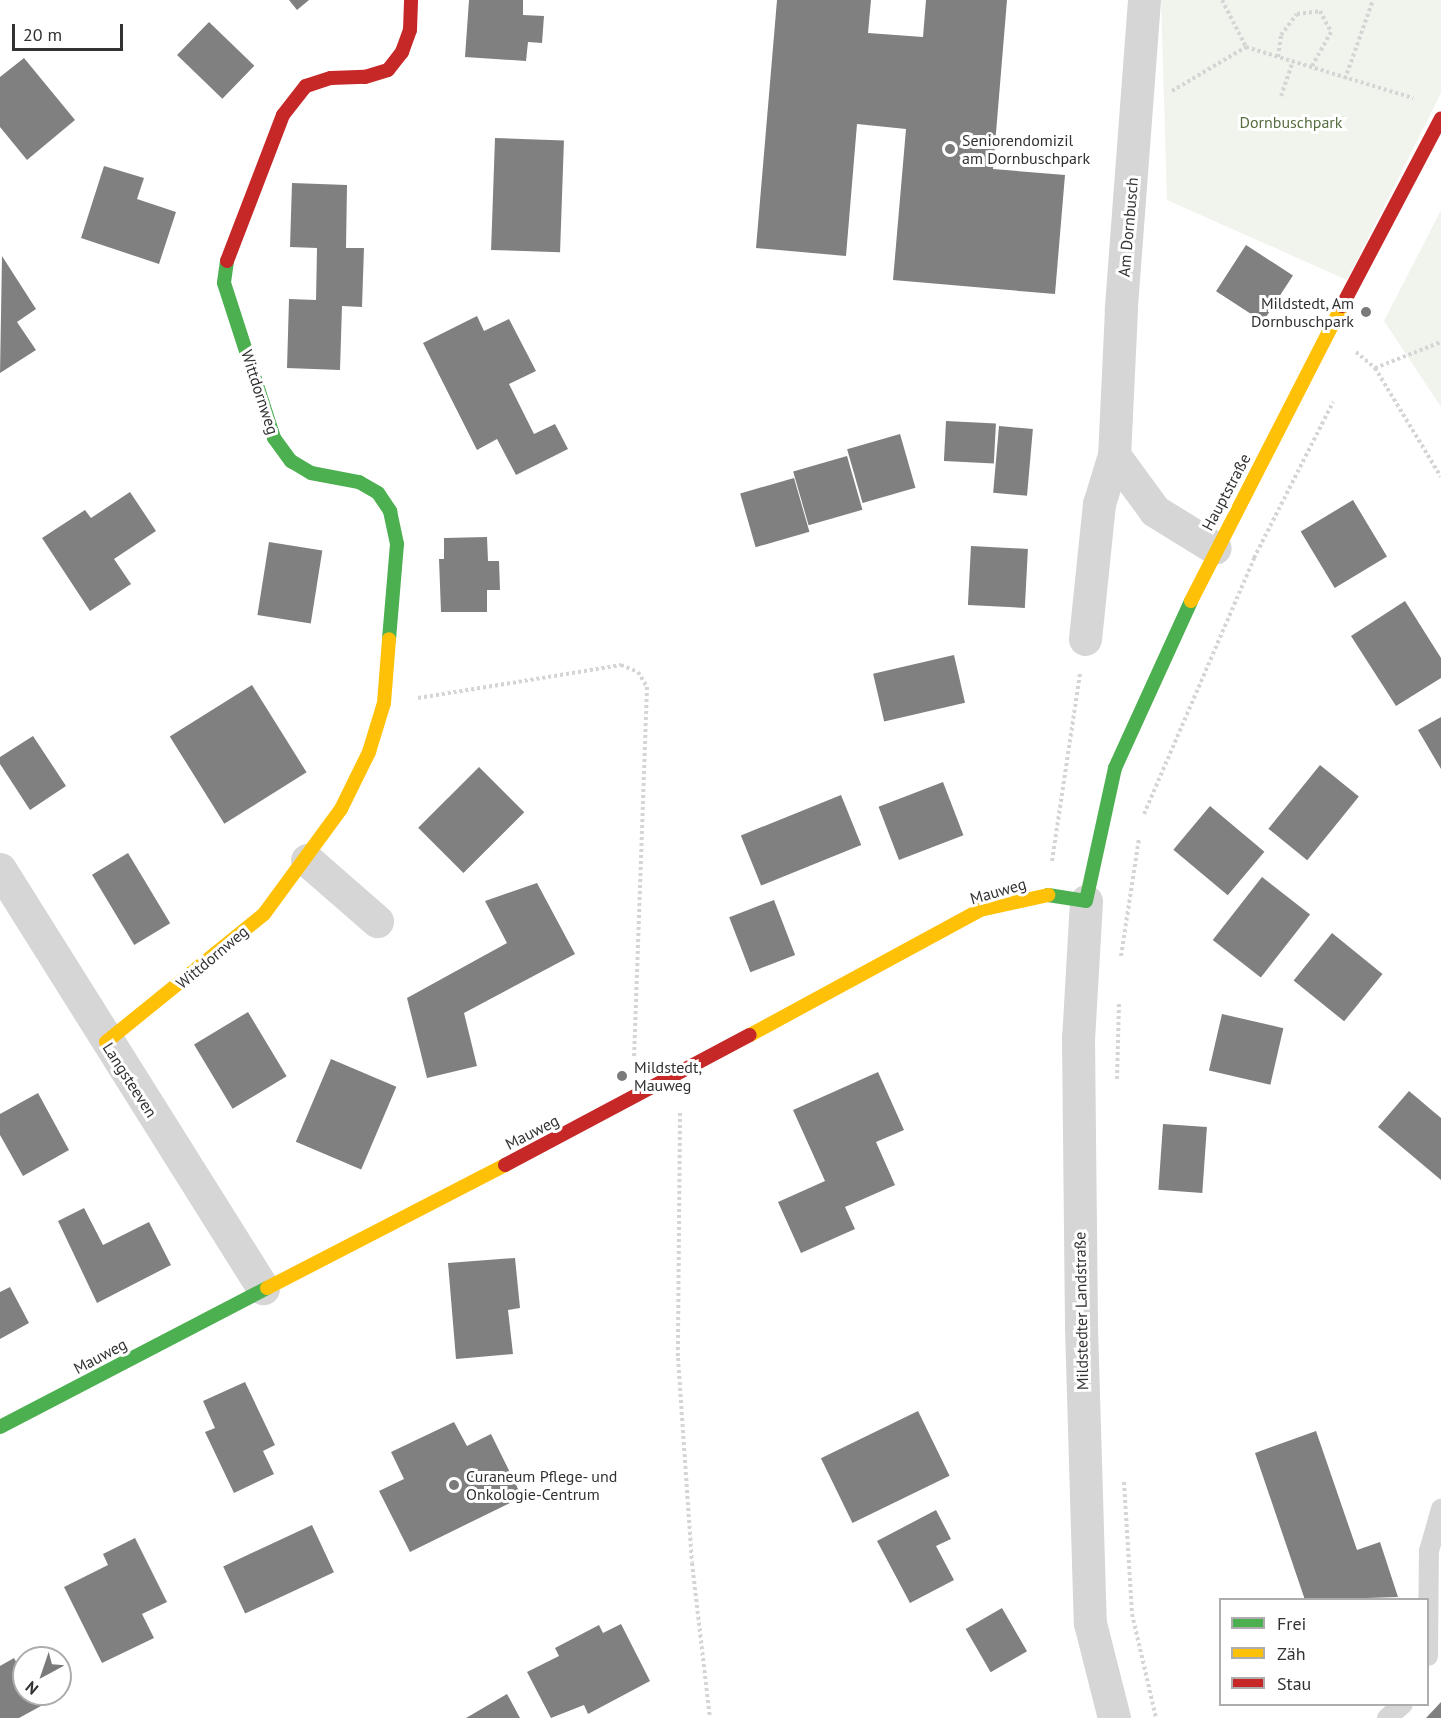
<!DOCTYPE html>
<meta charset="utf-8">
<style>
body{margin:0}
#map{position:relative;width:1441px;height:1718px;overflow:hidden;background:#fff;font-family:"PT Sans",sans-serif}
div>[style]{position:absolute}
.green>*{inset:0;background:#f1f4ed}
.building>*{inset:0;background:#808080;transform-origin:0 0}
.path>*{height:4px;margin-top:-2px;transform-origin:0;background:repeating-linear-gradient(90deg,#d5d5d5 0 3px,transparent 0 6px)}
.lane>*{height:20px;margin:-10px;padding:0 10px;transform-origin:10px;border-radius:10px;background:#d6d6d6}
.street>*{height:33px;margin:-16.5px;padding:0 16.5px;transform-origin:16.5px;border-radius:16.5px;background:#d6d6d6}
.fast>*{height:14px;margin:-7px;padding:0 7px;transform-origin:7px;border-radius:7px;background:#4caf50}
.slow>*{height:14px;margin:-7px;padding:0 7px;transform-origin:7px;border-radius:7px;background:#ffc107}
.jam>*{height:14px;margin:-7px;padding:0 7px;transform-origin:7px;border-radius:7px;background:#c62828}
.dots>*{width:16px;height:16px;translate:-50% -50%;box-sizing:border-box;border:3px solid #fff;border-radius:50%}
span{translate:-50% -50%;white-space:nowrap;text-align:center;line-height:1.15;-webkit-text-stroke:6px #fff;paint-order:stroke}
.park-label{font-size:16px;color:#566e40}
.poi-label{font-size:16px;color:#323232}
.left{translate:0 -50%;text-align:left}
.right{translate:-100% -50%;text-align:right}
.street-label{font-size:16px;color:#323232}
.legend{position:absolute;left:1219px;top:1598px;width:210px;height:108px;box-sizing:border-box;background:#fff;border:2px solid #adadad;margin:0;padding:8px 10px;list-style:none;font-size:18px;color:#323232}
.legend li{display:flex;align-items:center;gap:12px;height:30px}
.legend b{width:30px;border:2px solid #adadad}
.north{position:absolute;left:12px;top:1646px;width:60px;height:60px;box-sizing:border-box;background:#fff;border:2px solid #adadad;border-radius:50%;rotate:220deg;font-size:16px;font-weight:700;line-height:24px;text-align:center;color:#323232}
.north::after{content:'';display:block;margin:auto;width:21px;height:27px;background:#7a7a7a;clip-path:polygon(50% 0,100% 100%,50% 72%,0 100%)}
.scale{position:absolute;left:12px;top:24px;width:111px;height:27px;box-sizing:border-box;border:3px solid #323232;border-top:0;padding-left:8px;font-size:18px;line-height:21px;white-space:nowrap;color:#323232;-webkit-text-stroke:4px #fff;paint-order:stroke}
</style>
<div id="map">
<div class="green">
<div style="clip-path:polygon(1161px 0,1441px 0,1441px 93px,1347px 280px,1167px 200px)"></div>
<div style="clip-path:polygon(1441px 210px,1441px 407px,1384px 321px)"></div>
</div>
<div class="building">
<div style="clip-path:polygon(289px 0,309px 0,297px 10px)"></div>
<div style="clip-path:polygon(469px 0,523px 0,523px 15px,544px 16px,542px 43px,528px 42px,526px 61px,465px 57px)"></div>
<div style="clip-path:polygon(777px 0,871px 0,868px 33px,923px 37px,926px 0,1007px 0,993px 169px,1065px 175px,1055px 294px,893px 280px,906px 129px,857px 124px,846px 256px,756px 248px)"></div>
<div style="left:209px;top:22px;width:63px;height:46px;rotate:44deg"></div>
<div style="clip-path:polygon(24px 58px,75px 120px,27px 160px,0 127px,0 77px)"></div>
<div style="left:495px;top:138px;width:69px;height:112px;rotate:2deg"></div>
<div style="clip-path:polygon(104px 166px,144px 178px,137px 199px,176px 212px,159px 264px,81px 238px)"></div>
<div style="clip-path:polygon(292px 183px,347px 185px,346px 248px,364px 248px,362px 307px,342px 306px,340px 370px,287px 368px,289px 299px,316px 300px,317px 248px,290px 247px)"></div>
<div style="left:1246px;top:245px;width:56px;height:55px;rotate:33deg"></div>
<div style="clip-path:polygon(2px 256px,36px 309px,17px 322px,36px 350px,0 373px)"></div>
<div style="clip-path:polygon(477px 316px,484px 331px,509px 319px,536px 371px,509px 384px,534px 434px,555px 424px,568px 449px,516px 475px,497px 439px,477px 450px,423px 343px)"></div>
<div style="left:946px;top:421px;width:50px;height:40px;rotate:3deg"></div>
<div style="left:999px;top:426px;width:34px;height:67px;rotate:5deg"></div>
<div style="left:900px;top:434px;width:56px;height:55px;rotate:74deg"></div>
<div style="left:847px;top:456px;width:56px;height:56px;rotate:74deg"></div>
<div style="left:794px;top:478px;width:56px;height:56px;rotate:74deg"></div>
<div style="clip-path:polygon(130px 492px,156px 531px,114px 559px,131px 584px,90px 611px,42px 538px,85px 510px,91px 518px)"></div>
<div style="left:1353px;top:500px;width:66px;height:61px;rotate:59deg"></div>
<div style="clip-path:polygon(487px 537px,488px 561px,499px 561px,500px 590px,487px 590px,487px 612px,441px 612px,439px 559px,444px 559px,444px 538px)"></div>
<div style="left:269px;top:542px;width:54px;height:74px;rotate:9deg"></div>
<div style="left:971px;top:546px;width:57px;height:59px;rotate:3deg"></div>
<div style="clip-path:polygon(1405px 601px,1441px 658px,1441px 678px,1396px 706px,1351px 636px)"></div>
<div style="left:954px;top:655px;width:49px;height:83px;rotate:77deg"></div>
<div style="left:252px;top:685px;width:103px;height:97px;rotate:58deg"></div>
<div style="clip-path:polygon(1441px 717px,1441px 769px,1418px 730px)"></div>
<div style="clip-path:polygon(33px 736px,66px 786px,30px 810px,0 764px,0 757px)"></div>
<div style="left:1320px;top:765px;width:50px;height:82px;rotate:39deg"></div>
<div style="left:479px;top:767px;width:64px;height:86px;rotate:45deg"></div>
<div style="left:943px;top:782px;width:57px;height:69px;rotate:69deg"></div>
<div style="left:841px;top:795px;width:54px;height:108px;rotate:68deg"></div>
<div style="left:1210px;top:806px;width:71px;height:57px;rotate:40deg"></div>
<div style="left:128px;top:853px;width:82px;height:42px;rotate:59deg"></div>
<div style="left:1262px;top:877px;width:61px;height:80px;rotate:38deg"></div>
<div style="clip-path:polygon(537px 883px,575px 954px,464px 1013px,477px 1066px,427px 1078px,407px 998px,507px 943px,485px 901px)"></div>
<div style="left:774px;top:900px;width:59px;height:48px;rotate:69deg"></div>
<div style="left:1332px;top:933px;width:65px;height:61px;rotate:39deg"></div>
<div style="left:248px;top:1012px;width:75px;height:63px;rotate:59deg"></div>
<div style="left:1222px;top:1014px;width:63px;height:58px;rotate:13deg"></div>
<div style="left:331px;top:1059px;width:71px;height:90px;rotate:23deg"></div>
<div style="clip-path:polygon(878px 1072px,904px 1130px,876px 1142px,895px 1185px,845px 1207px,855px 1229px,801px 1253px,778px 1202px,825px 1181px,793px 1110px)"></div>
<div style="clip-path:polygon(1409px 1091px,1441px 1118px,1441px 1180px,1378px 1127px)"></div>
<div style="clip-path:polygon(38px 1093px,69px 1150px,23px 1176px,0 1135px,0 1114px)"></div>
<div style="left:1163px;top:1124px;width:44px;height:66px;rotate:4deg"></div>
<div style="clip-path:polygon(84px 1208px,103px 1245px,149px 1222px,171px 1265px,97px 1303px,58px 1221px)"></div>
<div style="clip-path:polygon(515px 1258px,520px 1308px,508px 1310px,513px 1354px,456px 1359px,448px 1263px)"></div>
<div style="clip-path:polygon(10px 1287px,29px 1323px,0 1339px,0 1292px)"></div>
<div style="clip-path:polygon(245px 1382px,275px 1445px,263px 1451px,274px 1474px,234px 1493px,205px 1432px,215px 1428px,203px 1401px)"></div>
<div style="left:918px;top:1411px;width:72px;height:108px;rotate:64deg"></div>
<div style="clip-path:polygon(454px 1422px,467px 1446px,491px 1434px,522px 1497px,410px 1552px,379px 1491px,404px 1479px,391px 1452px)"></div>
<div style="clip-path:polygon(1316px 1431px,1357px 1550px,1380px 1542px,1398px 1597px,1305px 1600px,1255px 1453px)"></div>
<div style="clip-path:polygon(936px 1510px,951px 1539px,936px 1546px,954px 1580px,910px 1603px,877px 1541px)"></div>
<div style="left:312px;top:1525px;width:52px;height:98px;rotate:65deg"></div>
<div style="clip-path:polygon(135px 1538px,167px 1602px,142px 1614px,154px 1638px,102px 1663px,64px 1587px,108px 1565px,103px 1554px)"></div>
<div style="left:1002px;top:1608px;width:50px;height:42px;rotate:60deg"></div>
<div style="clip-path:polygon(621px 1624px,650px 1681px,588px 1714px,584px 1705px,551px 1718px,527px 1672px,559px 1656px,555px 1648px,599px 1625px,603px 1633px)"></div>
<div style="clip-path:polygon(14px 1658px,24px 1676px,24px 1694px,34px 1694px,41px 1706px,19px 1718px,0 1718px,0 1666px)"></div>
<div style="clip-path:polygon(507px 1694px,520px 1718px,466px 1718px)"></div>
<div style="clip-path:polygon(1441px 1702px,1441px 1718px,1426px 1718px)"></div>
</div>
<div class="path">
<div style="left:1222px;top:0;width:53px;rotate:62.9deg"></div>
<div style="left:1246px;top:47px;width:175px;rotate:17deg"></div>
<div style="left:1278px;top:57px;width:22px;rotate:-82deg"></div>
<div style="left:1281px;top:35px;width:26px;rotate:-53deg"></div>
<div style="left:1297px;top:14px;width:23px;rotate:-7deg"></div>
<div style="left:1320px;top:11px;width:24px;rotate:62deg"></div>
<div style="left:1331px;top:32px;width:41px;rotate:119.1deg"></div>
<div style="left:1345px;top:79px;width:84px;rotate:-70.5deg"></div>
<div style="left:1172px;top:91px;width:86px;rotate:-30.7deg"></div>
<div style="left:1281px;top:96px;width:36px;rotate:-71deg"></div>
<div style="left:1356px;top:352px;width:25px;rotate:40deg"></div>
<div style="left:1375px;top:368px;width:71px;rotate:-21.5deg"></div>
<div style="left:1375px;top:368px;width:127px;rotate:58.8deg"></div>
<div style="left:418px;top:698px;width:206px;rotate:-9.2deg"></div>
<div style="left:621px;top:665px;width:18px;rotate:22deg"></div>
<div style="left:638px;top:672px;width:17px;rotate:59deg"></div>
<div style="left:647px;top:687px;width:372px;rotate:92deg"></div>
<div style="left:1144px;top:814px;width:279px;rotate:-66.7deg"></div>
<div style="left:1254px;top:558px;width:175px;rotate:-63.1deg"></div>
<div style="left:1052px;top:861px;width:190px;rotate:-81.5deg"></div>
<div style="left:1121px;top:956px;width:118px;rotate:-81.3deg"></div>
<div style="left:1117px;top:1079px;width:77px;rotate:-88.5deg"></div>
<div style="left:680px;top:1113px;width:245px;rotate:90.5deg"></div>
<div style="left:678px;top:1358px;width:205px;rotate:86.1deg"></div>
<div style="left:692px;top:1563px;width:156px;rotate:83.4deg"></div>
<div style="left:1124px;top:1482px;width:132px;rotate:86.5deg"></div>
<div style="left:1132px;top:1614px;width:107px;rotate:77deg"></div>
</div>
<div class="lane">
<div style="left:1428px;top:1656px;width:105px;rotate:-89.5deg"></div>
<div style="left:1429px;top:1551px;width:44px;rotate:-74.1deg"></div>
<div style="left:1387px;top:1718px;width:21px;rotate:-41deg"></div>
</div>
<div class="street">
<div style="left:1144px;top:0;width:310px;rotate:94.3deg"></div>
<div style="left:1121px;top:309px;width:146px;rotate:92.7deg"></div>
<div style="left:1114px;top:455px;width:69px;rotate:53.8deg"></div>
<div style="left:1155px;top:511px;width:70px;rotate:31.7deg"></div>
<div style="left:1085px;top:639px;width:136px;rotate:-84.1deg"></div>
<div style="left:1099px;top:504px;width:51px;rotate:-73deg"></div>
<div style="left:307px;top:860px;width:93px;rotate:41.1deg"></div>
<div style="left:0;top:869px;width:495px;rotate:57.9deg"></div>
<div style="left:1086px;top:901px;width:137px;rotate:93.3deg"></div>
<div style="left:1078px;top:1038px;width:289px;rotate:89.4deg"></div>
<div style="left:1081px;top:1327px;width:296px;rotate:88.3deg"></div>
<div style="left:1090px;top:1623px;width:98px;rotate:75.8deg"></div>
</div>
<div class="fast">
<div style="left:227px;top:261px;width:22px;rotate:98deg"></div>
<div style="left:224px;top:283px;width:163px;rotate:72.1deg"></div>
<div style="left:274px;top:438px;width:29px;rotate:54deg"></div>
<div style="left:291px;top:461px;width:23px;rotate:31deg"></div>
<div style="left:311px;top:473px;width:49px;rotate:10.6deg"></div>
<div style="left:359px;top:482px;width:22px;rotate:30deg"></div>
<div style="left:378px;top:493px;width:22px;rotate:56deg"></div>
<div style="left:390px;top:511px;width:34px;rotate:78deg"></div>
<div style="left:397px;top:544px;width:95px;rotate:94.8deg"></div>
<div style="left:1048px;top:895px;width:38px;rotate:9deg"></div>
<div style="left:1086px;top:901px;width:136px;rotate:-77.7deg"></div>
<div style="left:1115px;top:768px;width:183px;rotate:-65.5deg"></div>
<div style="left:0;top:1427px;width:301px;rotate:-27.5deg"></div>
</div>
<div class="slow">
<div style="left:1191px;top:601px;width:331px;rotate:-62.9deg"></div>
<div style="left:750px;top:1035px;width:262px;rotate:-28.5deg"></div>
<div style="left:980px;top:910px;width:70px;rotate:-12.4deg"></div>
<div style="left:106px;top:1042px;width:203px;rotate:-39deg"></div>
<div style="left:264px;top:914px;width:130px;rotate:-53.7deg"></div>
<div style="left:341px;top:809px;width:64px;rotate:-63.8deg"></div>
<div style="left:369px;top:752px;width:51px;rotate:-73deg"></div>
<div style="left:384px;top:703px;width:64px;rotate:-85.5deg"></div>
<div style="left:267px;top:1288px;width:268px;rotate:-27.3deg"></div>
</div>
<div class="jam">
<div style="left:227px;top:261px;width:156px;rotate:-69deg"></div>
<div style="left:283px;top:115px;width:37px;rotate:-52deg"></div>
<div style="left:306px;top:86px;width:26px;rotate:-18deg"></div>
<div style="left:331px;top:78px;width:34px;rotate:-2deg"></div>
<div style="left:365px;top:77px;width:24px;rotate:-17deg"></div>
<div style="left:388px;top:70px;width:23px;rotate:-52deg"></div>
<div style="left:402px;top:52px;width:23px;rotate:-70deg"></div>
<div style="left:410px;top:30px;width:30px;rotate:-88deg"></div>
<div style="left:1342px;top:306px;width:212px;rotate:-62.2deg"></div>
<div style="left:505px;top:1165px;width:277px;rotate:-28deg"></div>
</div>
<div class="dots">
<div style="left:950px;top:149px;background:#7a7a7a"></div>
<div style="left:1366px;top:312px;background:#7a7a7a"></div>
<div style="left:622px;top:1076px;background:#7a7a7a"></div>
<div style="left:454px;top:1485px;background:#7a7a7a"></div>
</div>
<div class="park-label">
<span style="left:1291px;top:122px">Dornbuschpark</span>
</div>
<div class="poi-label">
<span class="left" style="left:962px;top:149px">Seniorendomizil<br>am Dornbuschpark</span>
<span class="right" style="left:1354px;top:312px">Mildstedt, Am<br>Dornbuschpark</span>
<span class="left" style="left:634px;top:1076px">Mildstedt,<br>Mauweg</span>
<span class="left" style="left:466px;top:1485px">Curaneum Pflege- und<br>Onkologie-Centrum</span>
</div>
<div class="street-label">
<span style="left:1128px;top:227px;rotate:-85deg">Am Dornbusch</span>
<span style="left:260px;top:392px;rotate:72deg">Wittdornweg</span>
<span style="left:1226px;top:492px;rotate:-62deg">Hauptstraße</span>
<span style="left:998px;top:891px;rotate:-16deg">Mauweg</span>
<span style="left:212px;top:957px;rotate:-40deg">Wittdornweg</span>
<span style="left:130px;top:1080px;rotate:57deg">Langsteeven</span>
<span style="left:532px;top:1132px;rotate:-27deg">Mauweg</span>
<span style="left:1081px;top:1311px;rotate:-91deg">Mildstedter Landstraße</span>
<span style="left:100px;top:1356px;rotate:-28deg">Mauweg</span>
</div>
<ul class="legend">
<li><b style="height:8px;background:#4caf50"></b>Frei</li>
<li><b style="height:8px;background:#ffc107"></b>Zäh</li>
<li><b style="height:8px;background:#c62828"></b>Stau</li>
</ul>
<div class="north">N</div>
<div class="scale">20 m</div>
</div>
